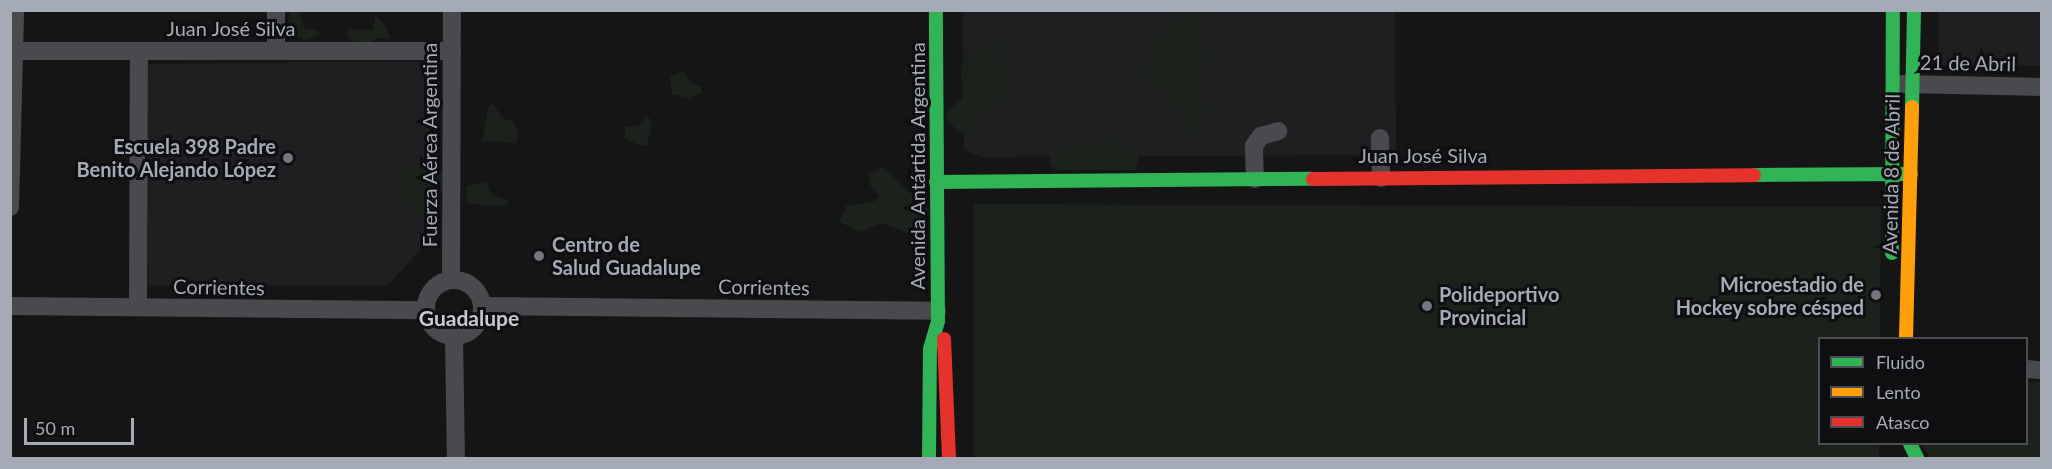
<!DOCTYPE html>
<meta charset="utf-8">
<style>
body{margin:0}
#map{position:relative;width:2052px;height:469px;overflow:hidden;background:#151515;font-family:Lato,sans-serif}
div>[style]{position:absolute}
.built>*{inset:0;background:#1f1f21;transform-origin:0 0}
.green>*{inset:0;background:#1a221b}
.street>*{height:18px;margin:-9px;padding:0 9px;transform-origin:9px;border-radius:9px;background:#484a4e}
.street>.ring{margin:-9px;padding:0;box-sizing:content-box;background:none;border:18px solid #484a4e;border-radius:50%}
.fast>*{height:14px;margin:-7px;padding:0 7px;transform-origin:7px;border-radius:7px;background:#30b455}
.slow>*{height:14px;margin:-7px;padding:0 7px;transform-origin:7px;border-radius:7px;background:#ff9f0a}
.jam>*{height:14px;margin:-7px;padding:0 7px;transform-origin:7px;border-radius:7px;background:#e5322d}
.dots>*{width:16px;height:16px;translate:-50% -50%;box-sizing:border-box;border:3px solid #0f0f11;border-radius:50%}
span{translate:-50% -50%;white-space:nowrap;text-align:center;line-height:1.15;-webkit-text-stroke:6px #0f0f11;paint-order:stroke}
.street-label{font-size:20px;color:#a4abb7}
.poi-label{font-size:20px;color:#a4abb7;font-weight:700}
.right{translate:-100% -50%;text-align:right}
.left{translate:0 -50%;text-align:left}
.neighbourhood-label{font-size:21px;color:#c6cad3;font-weight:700}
.frame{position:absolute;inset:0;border:12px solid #a4abb7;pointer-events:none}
.legend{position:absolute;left:1818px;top:337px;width:210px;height:108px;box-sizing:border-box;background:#0f0f11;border:2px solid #4b4d53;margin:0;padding:8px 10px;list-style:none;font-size:18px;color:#a4abb7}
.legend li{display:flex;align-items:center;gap:12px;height:30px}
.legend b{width:30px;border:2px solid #4b4d53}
.scale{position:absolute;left:24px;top:418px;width:110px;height:27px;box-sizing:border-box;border:3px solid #a4abb7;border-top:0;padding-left:8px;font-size:18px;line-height:21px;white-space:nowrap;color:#a4abb7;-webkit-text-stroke:4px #0f0f11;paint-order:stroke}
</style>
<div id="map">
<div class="built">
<div style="clip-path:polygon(963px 11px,1395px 11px,1396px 155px,980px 157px,964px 149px)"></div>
<div style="left:1939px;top:11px;width:102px;height:55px"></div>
<div style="clip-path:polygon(418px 61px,429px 77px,430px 239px,388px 285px,148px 285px,146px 64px)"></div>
</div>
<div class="green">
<div style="clip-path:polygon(290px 11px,298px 11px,305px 29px,316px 29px,321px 35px,305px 40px,291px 34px,287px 29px)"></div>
<div style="clip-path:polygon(1178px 11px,1207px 11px,1203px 36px,1210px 55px,1199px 79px,1204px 85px,1204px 97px,1209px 107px,1205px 115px,1206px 129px,1201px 133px,1182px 131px,1180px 117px,1171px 101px,1141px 73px,1152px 44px,1177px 22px)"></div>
<div style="clip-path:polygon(375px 15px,385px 25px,390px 39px,376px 38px,369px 46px,357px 44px,347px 36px,349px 29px,373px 30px)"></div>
<div style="clip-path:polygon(994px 38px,1002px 41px,1003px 62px,1011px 70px,1012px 82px,994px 107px,980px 114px,979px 125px,971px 134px,959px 133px,947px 119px,947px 113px,962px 98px,961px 67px)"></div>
<div style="clip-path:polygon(683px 71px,692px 83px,701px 86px,702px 92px,689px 98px,672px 94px,670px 77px)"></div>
<div style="clip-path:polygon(493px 104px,504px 119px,512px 120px,518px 132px,517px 143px,482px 141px,488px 107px)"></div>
<div style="clip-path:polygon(647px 116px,652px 121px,647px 145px,641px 146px,625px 138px,625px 127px,639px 125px)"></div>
<div style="clip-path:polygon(1107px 138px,1141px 151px,1135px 170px,1055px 170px,1049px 163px,1050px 157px,1070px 144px,1091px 145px)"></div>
<div style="clip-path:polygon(417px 164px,444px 173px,444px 187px,438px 197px,441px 208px,420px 217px,409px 212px,402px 201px,403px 169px)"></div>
<div style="clip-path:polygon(883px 167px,929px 211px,927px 228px,917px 237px,882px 223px,861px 232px,839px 222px,846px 206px,875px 201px,879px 196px,871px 187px,868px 175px)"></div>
<div style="clip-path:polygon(486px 182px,491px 194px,507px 200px,508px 206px,467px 204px,467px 186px)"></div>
<div style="clip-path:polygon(974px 204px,1881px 207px,1880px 338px,1820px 338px,1820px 444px,1879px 444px,1879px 458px,974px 458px)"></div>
<div style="clip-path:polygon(2027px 382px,2041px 382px,2041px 458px,1930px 458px,1922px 444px,2026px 444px)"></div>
</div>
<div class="street">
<div style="left:10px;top:51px;width:442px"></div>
<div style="left:276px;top:51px;width:41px;rotate:-90deg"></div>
<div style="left:1902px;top:84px;width:140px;rotate:1.2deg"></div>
<div style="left:1380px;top:138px;width:40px;rotate:88.6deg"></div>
<div style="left:1255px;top:179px;width:33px;rotate:-92deg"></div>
<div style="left:1254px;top:146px;width:12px;rotate:-55deg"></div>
<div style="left:1261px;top:136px;width:18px;rotate:-16deg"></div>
<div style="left:10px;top:207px;width:197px;rotate:-88.5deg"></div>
<div style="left:451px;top:280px;width:270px;rotate:-89.8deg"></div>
<div class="ring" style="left:426px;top:280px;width:38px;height:38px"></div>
<div style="left:10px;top:306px;width:416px;rotate:0.6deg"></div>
<div style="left:482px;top:306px;width:455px;rotate:0.6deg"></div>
<div style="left:138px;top:307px;width:256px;rotate:-89.8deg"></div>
<div style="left:454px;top:336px;width:122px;rotate:89.1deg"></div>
<div style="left:2026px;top:369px;width:16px;rotate:4deg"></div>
</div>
<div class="fast">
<div style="left:1912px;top:107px;width:97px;rotate:-88.8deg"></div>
<div style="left:1754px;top:175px;width:157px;rotate:-0.4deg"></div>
<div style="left:936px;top:182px;width:377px;rotate:-0.5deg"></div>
<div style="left:1892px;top:253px;width:243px;rotate:-89.8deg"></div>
<div style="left:1910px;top:444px;width:16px;rotate:63deg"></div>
<div style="left:929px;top:458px;width:109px;rotate:-89.5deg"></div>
<div style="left:930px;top:349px;width:29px;rotate:-74deg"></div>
<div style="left:938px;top:321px;width:311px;rotate:-90.4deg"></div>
</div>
<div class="slow">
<div style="left:1906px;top:338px;width:231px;rotate:-88.5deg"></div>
</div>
<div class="jam">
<div style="left:1313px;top:179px;width:441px;rotate:-0.5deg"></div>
<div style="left:944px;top:339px;width:119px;rotate:87.6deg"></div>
</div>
<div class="dots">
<div style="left:288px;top:158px;background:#72767e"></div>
<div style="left:539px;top:256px;background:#72767e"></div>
<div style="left:1876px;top:295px;background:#72767e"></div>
<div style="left:1427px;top:306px;background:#72767e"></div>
</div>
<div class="street-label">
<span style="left:231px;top:28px">Juan José Silva</span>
<span style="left:1968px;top:63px;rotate:1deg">21 de Abril</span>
<span style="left:429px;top:145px;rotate:-90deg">Fuerza Aérea Argentina</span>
<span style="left:1423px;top:155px">Juan José Silva</span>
<span style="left:917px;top:166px;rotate:-90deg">Avenida Antártida Argentina</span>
<span style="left:1891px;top:174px;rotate:-89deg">Avenida 8 de Abril</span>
<span style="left:219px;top:287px;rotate:1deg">Corrientes</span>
<span style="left:764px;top:287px;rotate:1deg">Corrientes</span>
</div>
<div class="poi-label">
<span class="right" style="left:276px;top:158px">Escuela 398 Padre<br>Benito Alejando López</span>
<span class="left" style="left:552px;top:256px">Centro de<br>Salud Guadalupe</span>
<span class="right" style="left:1864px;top:296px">Microestadio de<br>Hockey sobre césped</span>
<span class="left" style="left:1439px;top:306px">Polideportivo<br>Provincial</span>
</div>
<div class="neighbourhood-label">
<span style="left:469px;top:318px">Guadalupe</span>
</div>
<div class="frame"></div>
<ul class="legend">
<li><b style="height:8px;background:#30b455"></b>Fluido</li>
<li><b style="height:8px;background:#ff9f0a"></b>Lento</li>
<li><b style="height:8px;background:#e5322d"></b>Atasco</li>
</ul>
<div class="scale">50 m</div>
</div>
